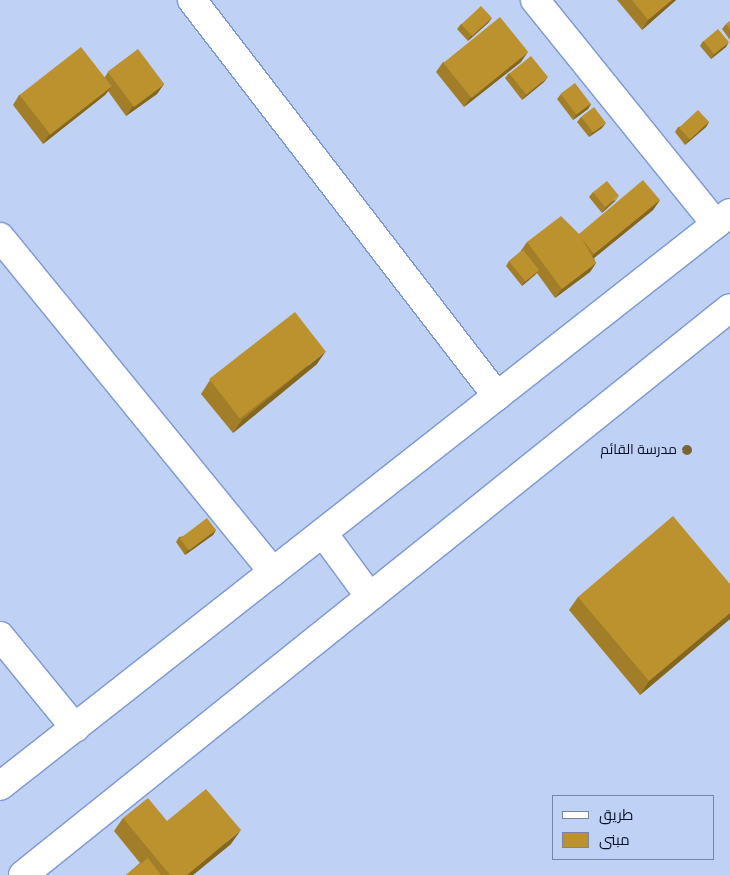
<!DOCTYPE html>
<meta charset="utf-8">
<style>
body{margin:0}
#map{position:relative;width:730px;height:875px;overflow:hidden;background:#c0d1f6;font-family:Karla,Cairo,sans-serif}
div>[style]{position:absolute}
.roads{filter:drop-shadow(1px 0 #7d97d2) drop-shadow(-1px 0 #7d97d2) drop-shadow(0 1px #7d97d2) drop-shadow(0 -1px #7d97d2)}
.minor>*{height:28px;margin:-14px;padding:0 14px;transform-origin:14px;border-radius:14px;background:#fff}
.wall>*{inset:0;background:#a17e27}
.shaded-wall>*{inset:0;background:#836620}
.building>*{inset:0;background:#bb922d;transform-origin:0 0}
.dots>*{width:14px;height:14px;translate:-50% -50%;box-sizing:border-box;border:2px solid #c0d1f6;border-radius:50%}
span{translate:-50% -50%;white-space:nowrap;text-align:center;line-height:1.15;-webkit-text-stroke:5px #c0d1f6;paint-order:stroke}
.poi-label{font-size:14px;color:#091127}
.right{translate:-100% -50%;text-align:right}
.legend{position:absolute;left:552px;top:795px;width:162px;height:65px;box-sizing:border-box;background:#c0d1f6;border:1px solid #7784a3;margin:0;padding:6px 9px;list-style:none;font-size:15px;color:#091127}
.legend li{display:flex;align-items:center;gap:10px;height:25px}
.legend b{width:25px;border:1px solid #7784a3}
</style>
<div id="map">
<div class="roads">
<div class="minor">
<div style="left:192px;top:0;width:500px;rotate:52.4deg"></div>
<div style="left:535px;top:0;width:288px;rotate:51.1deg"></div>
<div style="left:0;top:237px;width:432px;rotate:50.8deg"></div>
<div style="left:323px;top:533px;width:79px;rotate:53.7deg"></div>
<div style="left:0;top:636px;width:119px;rotate:50.8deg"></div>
<div style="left:0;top:786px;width:928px;rotate:-38.13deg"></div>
<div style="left:23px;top:875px;width:906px;rotate:-38.73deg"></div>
</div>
</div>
<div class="wall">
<div style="clip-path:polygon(617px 0,676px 0,642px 30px)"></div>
<div style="clip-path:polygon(492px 18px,488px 23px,468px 41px,457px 29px,461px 24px)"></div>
<div style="clip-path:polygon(730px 21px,730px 40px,722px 29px,726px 24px)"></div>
<div style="clip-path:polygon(703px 41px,726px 47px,711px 59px,700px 46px)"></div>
<div style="clip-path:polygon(443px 62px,521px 62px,464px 107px,436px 72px)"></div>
<div style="clip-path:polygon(108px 72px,164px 84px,157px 94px,126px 116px,108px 91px,105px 95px,43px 144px,13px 105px,19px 95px,105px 77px)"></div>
<div style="clip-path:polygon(509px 73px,544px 82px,522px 100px,505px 78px)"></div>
<div style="clip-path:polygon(561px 94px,591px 104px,588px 109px,573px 120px,557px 99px)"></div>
<div style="clip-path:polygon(581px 117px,602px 128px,589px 137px,577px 122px)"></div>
<div style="clip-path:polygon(709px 122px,706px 127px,685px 145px,675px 132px,678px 127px)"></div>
<div style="clip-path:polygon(593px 192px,615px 201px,602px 213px,589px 197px)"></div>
<div style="clip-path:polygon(660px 200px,653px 210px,594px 258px,596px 263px,590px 272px,555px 298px,537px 273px,522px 286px,506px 266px,509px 261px,520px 252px,527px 242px,579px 234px)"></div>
<div style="clip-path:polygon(317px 364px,233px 433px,201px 394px,210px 380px)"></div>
<div style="clip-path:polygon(216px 530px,213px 535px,185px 555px,176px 542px,179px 537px)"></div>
<div style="clip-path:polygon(730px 584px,730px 619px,640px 695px,569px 610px,578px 597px)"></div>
<div style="clip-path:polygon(123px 818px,167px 821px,231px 844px,193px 875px,126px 875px,140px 863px,114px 831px)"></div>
</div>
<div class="shaded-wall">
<div style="clip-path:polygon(672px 0,676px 0,642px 30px,648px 20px)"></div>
<div style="clip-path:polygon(492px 18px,488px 23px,468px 41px,471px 36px)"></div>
<div style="clip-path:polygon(729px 42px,726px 47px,711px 59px,714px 54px)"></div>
<div style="clip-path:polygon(528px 52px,521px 62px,464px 107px,471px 97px)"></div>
<div style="clip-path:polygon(548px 77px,544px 82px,522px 100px,526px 95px)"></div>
<div style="clip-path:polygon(164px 84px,157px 94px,126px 116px,133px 106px)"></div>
<div style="clip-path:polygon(112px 86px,105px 95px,43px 144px,49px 135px)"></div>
<div style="clip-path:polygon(591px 104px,588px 109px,573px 120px,576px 115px)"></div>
<div style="clip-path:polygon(709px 122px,706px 127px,685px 145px,689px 140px)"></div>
<div style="clip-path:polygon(606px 123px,602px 128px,589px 137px,593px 132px)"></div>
<div style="clip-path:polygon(619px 196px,615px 201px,602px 213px,606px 208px)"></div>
<div style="clip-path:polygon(660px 200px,653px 210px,588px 263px,594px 254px)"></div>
<div style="clip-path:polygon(596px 263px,590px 272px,555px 298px,562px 289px)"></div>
<div style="clip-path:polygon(539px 270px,535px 275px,522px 286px,525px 281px)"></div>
<div style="clip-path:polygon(326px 351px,317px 364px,233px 433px,242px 420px)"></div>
<div style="clip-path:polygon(216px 530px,213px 535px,185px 555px,188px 550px)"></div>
<div style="clip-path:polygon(730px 613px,730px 619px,640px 695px,649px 681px)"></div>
<div style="clip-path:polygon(241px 830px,231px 844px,193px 875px,187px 875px)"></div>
</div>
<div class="building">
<div style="clip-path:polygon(632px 0,672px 0,648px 20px)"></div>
<div style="left:481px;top:6px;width:16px;height:27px;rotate:47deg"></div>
<div style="left:500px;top:17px;width:45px;height:73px;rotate:51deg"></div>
<div style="clip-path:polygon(730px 21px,730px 30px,726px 24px)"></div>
<div style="left:718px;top:29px;width:17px;height:19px;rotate:50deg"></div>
<div style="left:81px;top:47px;width:50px;height:78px;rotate:52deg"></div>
<div style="left:138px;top:49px;width:44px;height:38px;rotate:53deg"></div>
<div style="left:531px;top:56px;width:27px;height:28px;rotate:51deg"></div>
<div style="left:575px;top:83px;width:26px;height:18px;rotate:53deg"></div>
<div style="left:594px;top:107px;width:20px;height:16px;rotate:53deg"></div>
<div style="left:698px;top:110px;width:16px;height:26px;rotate:47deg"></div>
<div style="clip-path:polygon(643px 180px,660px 200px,594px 254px,582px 239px,596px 263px,562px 289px,527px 242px,561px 216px,579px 234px)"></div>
<div style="left:607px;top:181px;width:19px;height:18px;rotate:51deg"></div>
<div style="left:523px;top:250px;width:26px;height:18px;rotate:51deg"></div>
<div style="left:295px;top:312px;width:50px;height:109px;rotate:52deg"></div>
<div style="clip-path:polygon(673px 516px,730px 584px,730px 613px,649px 681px,578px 597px)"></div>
<div style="left:207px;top:518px;width:15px;height:34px;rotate:53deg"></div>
<div style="clip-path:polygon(206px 789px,241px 830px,187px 875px,170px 875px,123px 818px,148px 798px,167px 821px)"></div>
<div style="clip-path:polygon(148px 858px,161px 875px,126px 875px)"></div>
</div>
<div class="dots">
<div style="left:687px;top:450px;background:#796433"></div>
</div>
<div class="poi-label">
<span class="right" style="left:677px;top:450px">مدرسة القائم</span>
</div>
<ul class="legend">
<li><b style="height:6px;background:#fff"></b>طريق</li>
<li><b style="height:14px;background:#bb922d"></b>مبنى</li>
</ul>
</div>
